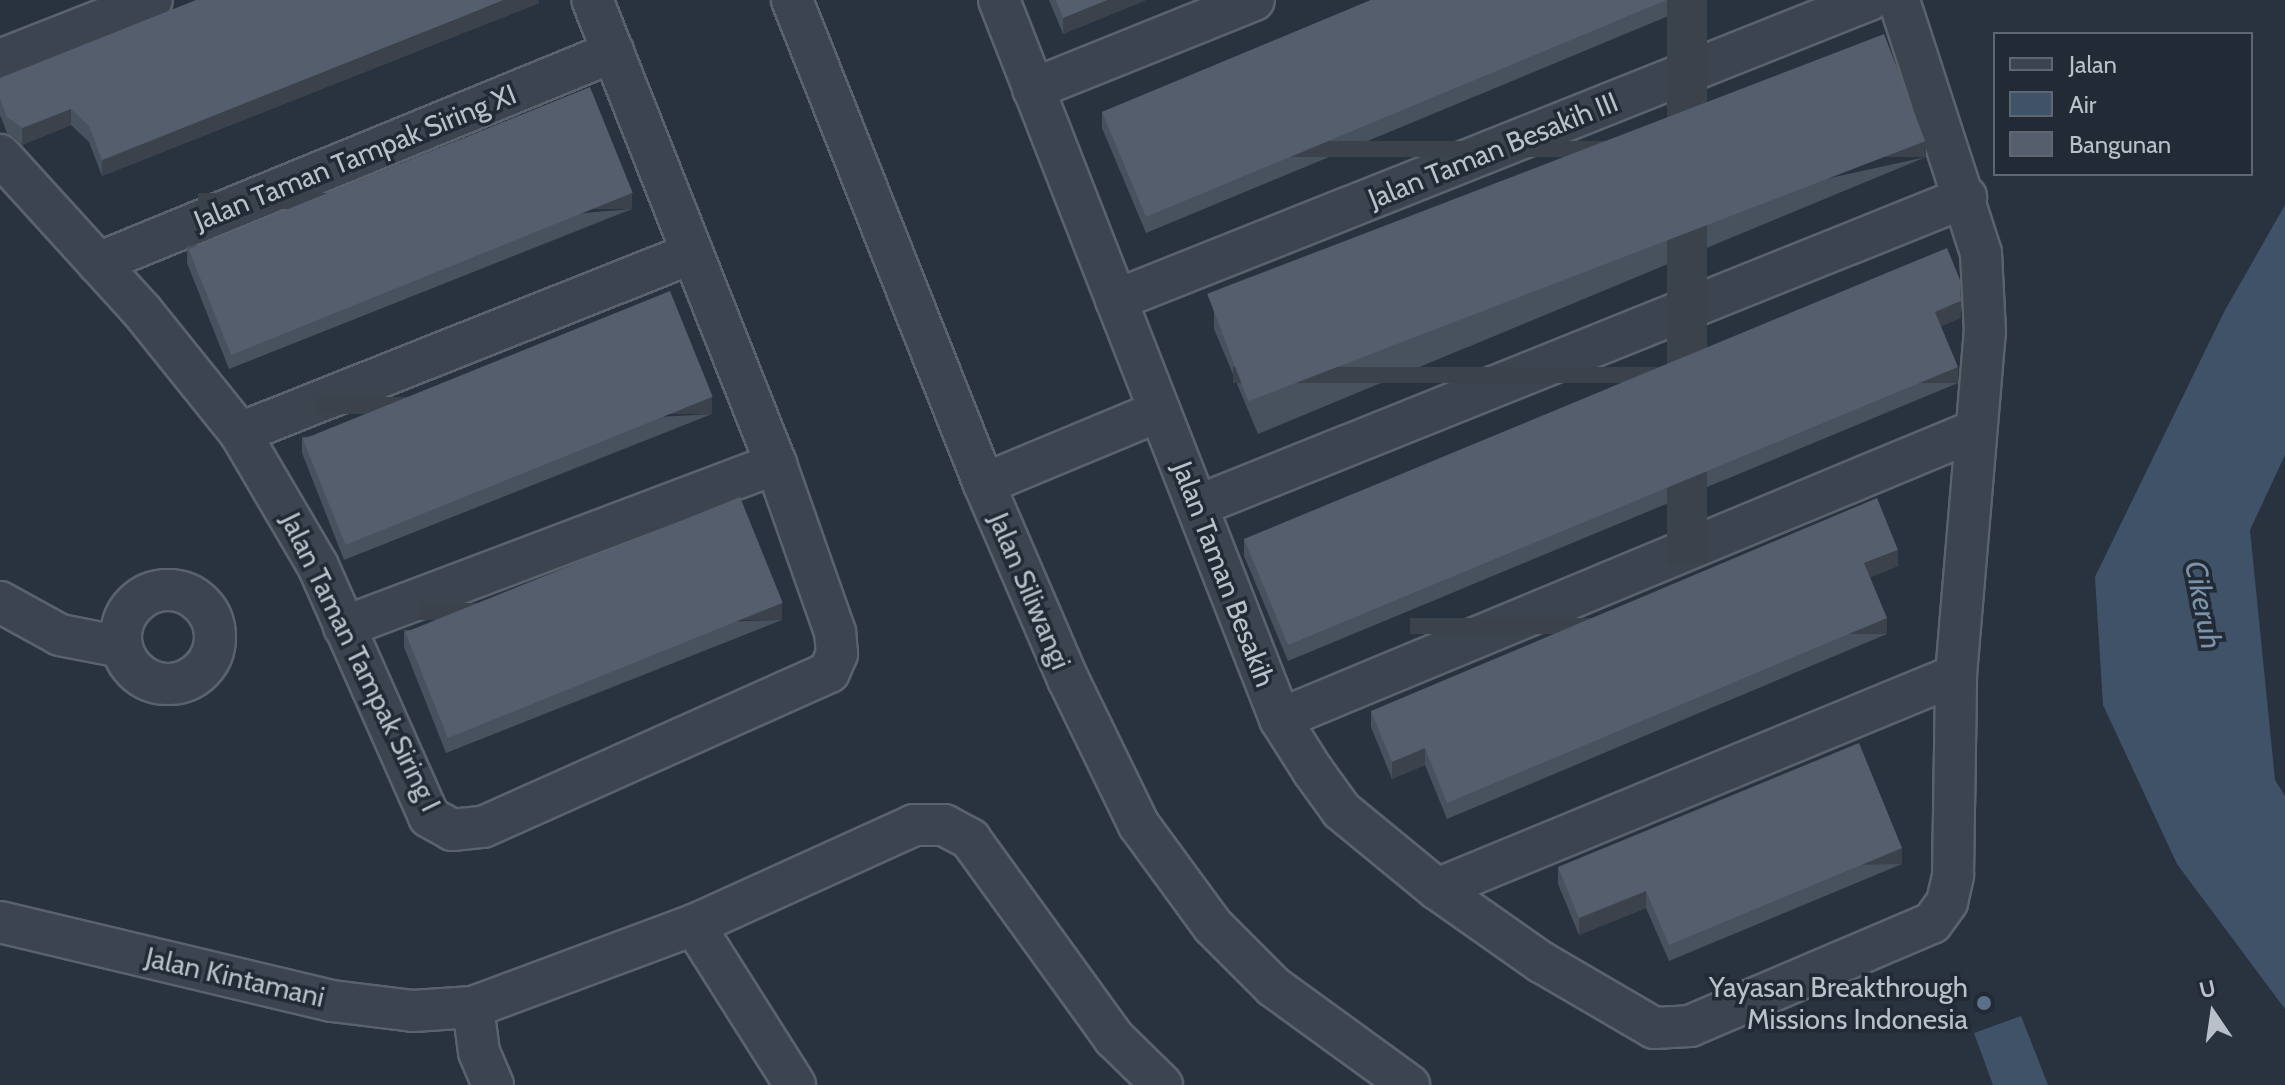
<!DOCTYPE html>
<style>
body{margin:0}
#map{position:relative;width:2285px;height:1085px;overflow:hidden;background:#28333f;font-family:Cabin,sans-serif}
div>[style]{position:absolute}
.water>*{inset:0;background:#405267}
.roads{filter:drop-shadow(2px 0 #5a636d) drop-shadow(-2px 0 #5a636d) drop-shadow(0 2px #5a636d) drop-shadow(0 -2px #5a636d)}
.street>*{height:40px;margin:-20px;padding:0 20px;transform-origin:20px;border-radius:20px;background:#3c454f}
.street>.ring{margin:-20px;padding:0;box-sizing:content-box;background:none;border:40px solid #3c454f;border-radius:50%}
.wall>*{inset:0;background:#48515e}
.shaded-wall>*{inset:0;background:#3b424c;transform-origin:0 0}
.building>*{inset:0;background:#545e6d;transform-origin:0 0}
.dots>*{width:22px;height:22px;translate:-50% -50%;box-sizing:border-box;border:4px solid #212a35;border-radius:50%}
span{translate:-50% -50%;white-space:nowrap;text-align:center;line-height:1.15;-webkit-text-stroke:7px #212a35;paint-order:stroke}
.street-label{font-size:28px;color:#b9c0ca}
.poi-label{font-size:28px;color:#b9c0ca}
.right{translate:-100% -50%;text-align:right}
.water-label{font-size:30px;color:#7c92aa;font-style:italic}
.legend{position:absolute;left:1993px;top:32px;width:260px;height:144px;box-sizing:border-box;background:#212a35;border:2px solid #5e6671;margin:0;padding:10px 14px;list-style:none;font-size:24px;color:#b9c0ca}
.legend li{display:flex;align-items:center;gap:16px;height:40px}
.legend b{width:40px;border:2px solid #5e6671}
.north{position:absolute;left:2173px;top:973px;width:80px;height:80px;-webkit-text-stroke:6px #212a35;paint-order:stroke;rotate:347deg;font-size:22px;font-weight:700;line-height:32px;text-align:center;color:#b9c0ca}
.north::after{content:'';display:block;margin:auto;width:28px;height:36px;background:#b9c0ca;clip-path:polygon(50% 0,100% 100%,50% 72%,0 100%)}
</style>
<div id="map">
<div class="water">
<div style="clip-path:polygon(2285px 205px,2285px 455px,2250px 530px,2275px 780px,2285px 796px,2285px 1009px,2177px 864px,2103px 705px,2095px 577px,2224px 312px)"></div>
<div style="clip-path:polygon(2021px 1016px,2048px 1085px,1993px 1085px,1974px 1033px)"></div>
</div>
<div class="roads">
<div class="street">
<div style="left:792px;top:0;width:521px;rotate:68.36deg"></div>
<div style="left:984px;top:484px;width:212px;rotate:66.7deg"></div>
<div style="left:1068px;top:679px;width:162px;rotate:64.1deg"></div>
<div style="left:1139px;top:825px;width:125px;rotate:53.8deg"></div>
<div style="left:1213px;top:926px;width:86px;rotate:45deg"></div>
<div style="left:1274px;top:987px;width:167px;rotate:36deg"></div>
<div style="left:999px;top:0;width:772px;rotate:68.65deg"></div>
<div style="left:1280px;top:719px;width:62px;rotate:57.6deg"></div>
<div style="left:1313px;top:771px;width:49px;rotate:54.1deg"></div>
<div style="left:1342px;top:811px;width:123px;rotate:39.4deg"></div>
<div style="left:1437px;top:889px;width:127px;rotate:35.1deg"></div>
<div style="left:1541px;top:962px;width:131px;rotate:30.3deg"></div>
<div style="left:1654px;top:1028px;width:36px;rotate:-3deg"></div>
<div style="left:1690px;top:1026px;width:263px;rotate:-23.1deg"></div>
<div style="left:1932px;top:923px;width:26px;rotate:-54deg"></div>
<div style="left:1947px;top:902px;width:28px;rotate:-77deg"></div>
<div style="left:1953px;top:875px;width:200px;rotate:-89.1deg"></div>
<div style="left:1956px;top:675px;width:344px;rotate:-85.2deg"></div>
<div style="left:1985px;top:332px;width:79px;rotate:-92.9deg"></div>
<div style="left:1981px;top:253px;width:266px;rotate:-108deg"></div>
<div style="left:0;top:60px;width:163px;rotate:-21.5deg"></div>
<div style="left:1033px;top:89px;width:238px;rotate:-21.9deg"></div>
<div style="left:0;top:155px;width:211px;rotate:47.7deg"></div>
<div style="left:142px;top:311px;width:156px;rotate:51.2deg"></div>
<div style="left:240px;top:433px;width:154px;rotate:59.6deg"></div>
<div style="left:318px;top:566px;width:274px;rotate:66.1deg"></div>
<div style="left:429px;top:817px;width:26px;rotate:29deg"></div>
<div style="left:452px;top:830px;width:31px;rotate:-6deg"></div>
<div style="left:483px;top:827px;width:379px;rotate:-24.1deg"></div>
<div style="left:829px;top:672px;width:20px;rotate:-66deg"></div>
<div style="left:837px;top:654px;width:22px;rotate:-95deg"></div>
<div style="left:835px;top:632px;width:178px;rotate:-109.4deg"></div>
<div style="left:776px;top:464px;width:499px;rotate:-111.6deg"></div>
<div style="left:98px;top:263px;width:557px;rotate:-22.28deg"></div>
<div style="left:1116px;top:300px;width:811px;rotate:-21.72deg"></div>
<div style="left:240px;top:433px;width:487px;rotate:-21.7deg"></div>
<div style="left:984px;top:484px;width:190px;rotate:-22.6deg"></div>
<div style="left:1197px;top:506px;width:829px;rotate:-21.89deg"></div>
<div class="ring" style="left:121px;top:590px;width:54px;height:54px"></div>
<div style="left:0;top:602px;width:68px;rotate:28.8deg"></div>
<div style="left:60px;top:635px;width:62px;rotate:11.1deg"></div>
<div style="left:344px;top:627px;width:462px;rotate:-20.7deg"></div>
<div style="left:1280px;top:719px;width:754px;rotate:-22.55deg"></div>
<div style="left:1437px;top:889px;width:561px;rotate:-22.41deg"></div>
<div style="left:0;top:922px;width:341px;rotate:13.4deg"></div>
<div style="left:332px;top:1001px;width:82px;rotate:7deg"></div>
<div style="left:413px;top:1011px;width:60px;rotate:-3.8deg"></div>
<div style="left:473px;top:1007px;width:236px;rotate:-20.4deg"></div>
<div style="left:694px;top:925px;width:242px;rotate:-24.4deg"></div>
<div style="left:914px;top:825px;width:30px"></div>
<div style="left:944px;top:825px;width:30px;rotate:28deg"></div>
<div style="left:970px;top:839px;width:246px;rotate:54.1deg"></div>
<div style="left:1114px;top:1038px;width:67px;rotate:44.4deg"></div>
<div style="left:694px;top:925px;width:189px;rotate:57.7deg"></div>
<div style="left:473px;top:1007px;width:45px;rotate:82.4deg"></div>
<div style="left:479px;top:1052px;width:36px;rotate:67deg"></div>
</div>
</div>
<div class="wall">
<div style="clip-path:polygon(539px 0,539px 3px,102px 176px,89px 142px,71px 125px,22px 145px,7px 133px,0 115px,0 78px)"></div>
<div style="clip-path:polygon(1049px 0,1146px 0,1063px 34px)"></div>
<div style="clip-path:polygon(1371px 0,1707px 0,1146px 233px,1102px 128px,1102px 112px)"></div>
<div style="clip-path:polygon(1926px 157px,1258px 434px,1214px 329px,1214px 312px)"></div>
<div style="clip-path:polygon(632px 209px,229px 369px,187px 263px,187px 246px)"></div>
<div style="clip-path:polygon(1961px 318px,1941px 326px,1958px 383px,1288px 661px,1244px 556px,1244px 539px)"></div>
<div style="clip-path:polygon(712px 414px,344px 560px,302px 453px,302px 437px)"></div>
<div style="clip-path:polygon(1898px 566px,1870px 577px,1887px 634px,1447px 819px,1425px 765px,1392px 779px,1371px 727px,1371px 711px)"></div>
<div style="clip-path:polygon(782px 620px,446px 753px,404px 647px,404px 630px)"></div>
<div style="clip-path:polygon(1902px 864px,1669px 961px,1646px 908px,1579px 935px,1558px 884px,1558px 867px)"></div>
</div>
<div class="shaded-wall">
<div style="clip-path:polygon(504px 0,539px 0,539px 3px,102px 176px,102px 160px)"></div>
<div style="clip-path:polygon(1107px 0,1146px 0,1063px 34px,1063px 18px)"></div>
<div style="left:1667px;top:0;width:40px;height:564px"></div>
<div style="clip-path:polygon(71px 109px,71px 125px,22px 145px,22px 128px)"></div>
<div style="left:1926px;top:141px;width:16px;height:723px;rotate:90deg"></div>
<div style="left:632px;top:193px;width:16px;height:434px;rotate:90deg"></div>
<div style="clip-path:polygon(1961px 301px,1961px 318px,1935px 329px,1935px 312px)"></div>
<div style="left:1958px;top:367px;width:16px;height:725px;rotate:90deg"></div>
<div style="left:712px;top:397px;width:17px;height:396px;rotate:90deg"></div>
<div style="clip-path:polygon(1898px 550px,1898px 566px,1864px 580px,1864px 563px)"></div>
<div style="left:782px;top:603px;width:17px;height:362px;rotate:90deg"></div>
<div style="left:1887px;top:618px;width:16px;height:477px;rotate:90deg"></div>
<div style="clip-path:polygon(1425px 748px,1425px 765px,1392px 779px,1392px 762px)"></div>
<div style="left:1902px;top:848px;width:16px;height:252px;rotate:90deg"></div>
<div style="clip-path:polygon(1646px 891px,1646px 908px,1579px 935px,1579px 918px)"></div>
</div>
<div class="building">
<div style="clip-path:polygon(196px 0,504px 0,102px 160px,89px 126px,71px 109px,22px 128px,7px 117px,0 99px,0 78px)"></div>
<div style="clip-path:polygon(1056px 0,1107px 0,1063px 18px)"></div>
<div style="clip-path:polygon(1371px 0,1667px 0,1146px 217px,1102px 112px)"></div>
<div style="left:1884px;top:34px;width:115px;height:725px;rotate:69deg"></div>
<div style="left:590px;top:87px;width:114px;height:433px;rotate:68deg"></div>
<div style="clip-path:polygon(1947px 248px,1960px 280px,1961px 301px,1935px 312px,1958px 367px,1288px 645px,1244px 539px)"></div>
<div style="left:670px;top:291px;width:114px;height:396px;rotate:68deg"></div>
<div style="left:740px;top:497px;width:114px;height:361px;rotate:68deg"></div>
<div style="clip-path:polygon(1877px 498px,1898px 550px,1864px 563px,1887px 618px,1447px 803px,1425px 748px,1392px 762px,1371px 711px)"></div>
<div style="clip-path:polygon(1859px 743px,1902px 848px,1669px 945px,1646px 891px,1579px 918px,1558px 867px)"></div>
</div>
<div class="dots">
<div style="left:1984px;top:1003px;background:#5c6f8a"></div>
</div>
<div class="street-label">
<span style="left:1493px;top:150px;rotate:-22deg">Jalan Taman Besakih III</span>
<span style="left:355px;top:157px;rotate:-22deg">Jalan Taman Tampak Siring XI</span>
<span style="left:1224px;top:574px;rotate:69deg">Jalan Taman Besakih</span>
<span style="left:1030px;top:591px;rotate:67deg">Jalan Siliwangi</span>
<span style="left:361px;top:662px;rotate:64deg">Jalan Taman Tampak Siring I</span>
<span style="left:235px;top:977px;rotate:13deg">Jalan Kintamani</span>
</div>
<div class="poi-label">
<span class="right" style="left:1968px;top:1003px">Yayasan Breakthrough<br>Missions Indonesia</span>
</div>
<div class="water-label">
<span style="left:2203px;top:605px;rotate:79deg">Cikeruh</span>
</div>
<ul class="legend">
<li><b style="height:10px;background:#3c454f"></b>Jalan</li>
<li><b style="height:22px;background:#405267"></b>Air</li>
<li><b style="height:22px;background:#545e6d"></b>Bangunan</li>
</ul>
<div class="north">U</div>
</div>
